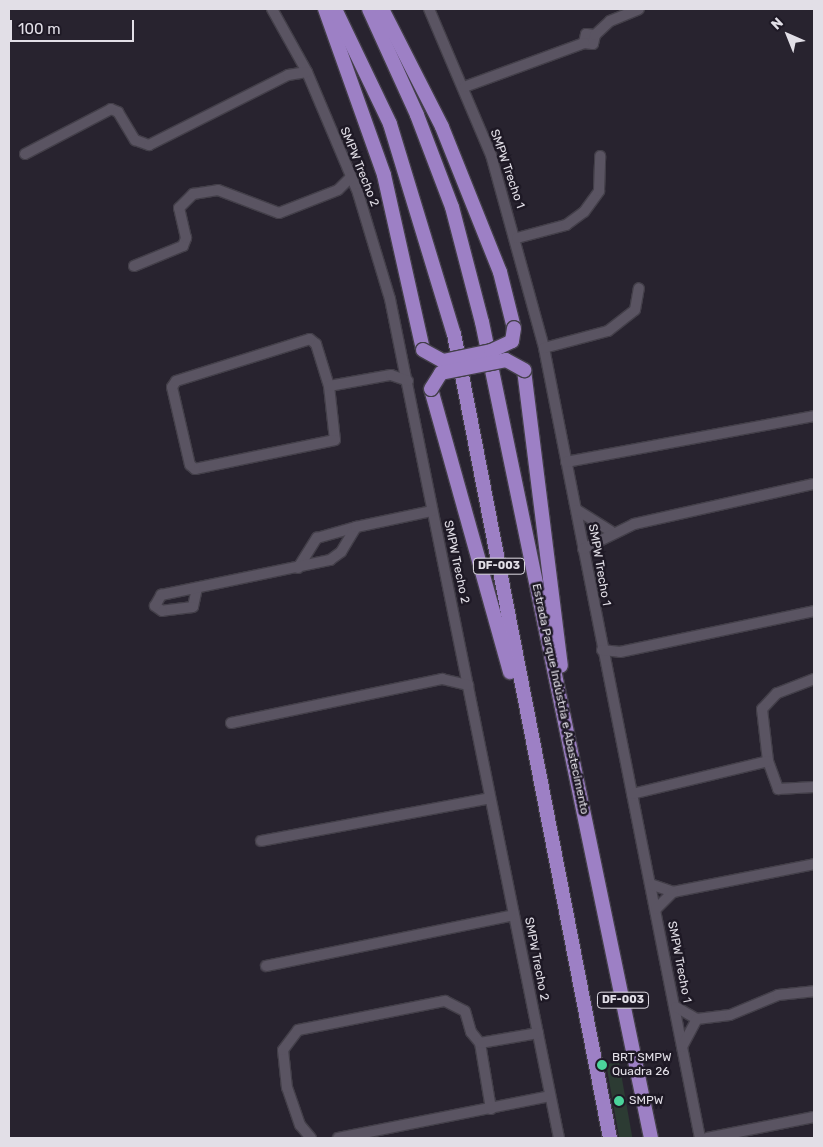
<!DOCTYPE html>
<meta charset="utf-8">
<style>
body{margin:0}
#map{position:relative;width:823px;height:1147px;overflow:hidden;background:#28232f;font-family:Rubik,sans-serif}
div>[style]{position:absolute}
.building>*{inset:0;background:#2c3b33;transform-origin:0 0}
.roads{filter:drop-shadow(1px 0 #433f49) drop-shadow(-1px 0 #433f49) drop-shadow(0 1px #433f49) drop-shadow(0 -1px #433f49)}
.minor>*{height:10px;margin:-5px;padding:0 5px;transform-origin:5px;border-radius:5px;background:#5a5462}
.highway>*{height:14px;margin:-7px;padding:0 7px;transform-origin:7px;border-radius:7px;background:#9d80c5}
.bridges{filter:drop-shadow(1px 0 #433f49) drop-shadow(-1px 0 #433f49) drop-shadow(0 1px #433f49) drop-shadow(0 -1px #433f49)}
.highway-bridge>*{height:14px;margin:-7px;padding:0 7px;transform-origin:7px;border-radius:7px;background:#9d80c5}
.dots>*{width:14px;height:14px;translate:-50% -50%;box-sizing:border-box;border:2px solid #1e1925;border-radius:50%}
span{translate:-50% -50%;white-space:nowrap;text-align:center;line-height:1.15;-webkit-text-stroke:5px #1e1925;paint-order:stroke}
.shield-label span{padding:1px 4px;background:#1e1925;border:1px solid;border-radius:4px;-webkit-text-stroke-width:0}
.shield-label{font-size:11px;color:#e2dfe7;font-weight:700}
.street-label{font-size:12px;color:#e2dfe7}
.poi-label{font-size:12px;color:#e2dfe7}
.left{translate:0 -50%;text-align:left}
.frame{position:absolute;inset:0;border:10px solid #e2dfe7;pointer-events:none}
.north{position:absolute;left:763px;top:10px;width:50px;height:50px;-webkit-text-stroke:4px #1e1925;paint-order:stroke;rotate:316deg;font-size:14px;font-weight:700;line-height:20px;text-align:center;color:#e2dfe7}
.north::after{content:'';display:block;margin:auto;width:18px;height:22px;background:#e2dfe7;clip-path:polygon(50% 0,100% 100%,50% 72%,0 100%)}
.scale{position:absolute;left:10px;top:20px;width:124px;height:22px;box-sizing:border-box;border:2px solid #e2dfe7;border-top:0;padding-left:6px;font-size:15px;line-height:18px;white-space:nowrap;color:#e2dfe7;-webkit-text-stroke:4px #1e1925;paint-order:stroke}
</style>
<div id="map">
<div class="building">
<div style="left:619px;top:1062px;width:77px;height:13px;rotate:80deg"></div>
</div>
<div class="roads">
<div class="minor">
<div style="left:272px;top:9px;width:72px;rotate:60.9deg"></div>
<div style="left:307px;top:72px;width:131px;rotate:67.1deg"></div>
<div style="left:358px;top:193px;width:111px;rotate:73.2deg"></div>
<div style="left:390px;top:299px;width:856px;rotate:78.61deg"></div>
<div style="left:429px;top:9px;width:159px;rotate:67deg"></div>
<div style="left:491px;top:155px;width:200px;rotate:74.6deg"></div>
<div style="left:544px;top:348px;width:805px;rotate:78.83deg"></div>
<div style="left:595px;top:35px;width:9px;rotate:-174deg"></div>
<div style="left:586px;top:34px;width:9px;rotate:103deg"></div>
<div style="left:584px;top:43px;width:9px;rotate:6deg"></div>
<div style="left:593px;top:44px;width:9px;rotate:-77deg"></div>
<div style="left:595px;top:35px;width:21px;rotate:-43deg"></div>
<div style="left:610px;top:21px;width:31px;rotate:-22deg"></div>
<div style="left:464px;top:87px;width:128px;rotate:-20.1deg"></div>
<div style="left:25px;top:154px;width:97px;rotate:-27.6deg"></div>
<div style="left:111px;top:109px;width:8px;rotate:23deg"></div>
<div style="left:118px;top:112px;width:33px;rotate:59deg"></div>
<div style="left:135px;top:140px;width:15px;rotate:20deg"></div>
<div style="left:149px;top:145px;width:156px;rotate:-26.7deg"></div>
<div style="left:288px;top:75px;width:19px;rotate:-9deg"></div>
<div style="left:517px;top:238px;width:51px;rotate:-14.9deg"></div>
<div style="left:566px;top:225px;width:22px;rotate:-36deg"></div>
<div style="left:584px;top:212px;width:26px;rotate:-54deg"></div>
<div style="left:599px;top:191px;width:35px;rotate:-88deg"></div>
<div style="left:134px;top:266px;width:53px;rotate:-22.2deg"></div>
<div style="left:183px;top:246px;width:9px;rotate:-69deg"></div>
<div style="left:186px;top:238px;width:31px;rotate:-103deg"></div>
<div style="left:179px;top:208px;width:20px;rotate:-45deg"></div>
<div style="left:193px;top:194px;width:25px;rotate:-9deg"></div>
<div style="left:218px;top:190px;width:65px;rotate:20.7deg"></div>
<div style="left:279px;top:213px;width:63px;rotate:-21.3deg"></div>
<div style="left:338px;top:190px;width:18px;rotate:-45deg"></div>
<div style="left:310px;top:339px;width:8px;rotate:40deg"></div>
<div style="left:316px;top:344px;width:44px;rotate:72.8deg"></div>
<div style="left:329px;top:386px;width:54px;rotate:83.7deg"></div>
<div style="left:335px;top:440px;width:143px;rotate:168.3deg"></div>
<div style="left:195px;top:469px;width:6px;rotate:-141deg"></div>
<div style="left:190px;top:465px;width:80px;rotate:-103deg"></div>
<div style="left:172px;top:387px;width:7px;rotate:-56deg"></div>
<div style="left:176px;top:381px;width:140px;rotate:-17.4deg"></div>
<div style="left:544px;top:348px;width:66px;rotate:-14.9deg"></div>
<div style="left:608px;top:331px;width:34px;rotate:-38deg"></div>
<div style="left:635px;top:310px;width:22px;rotate:-80deg"></div>
<div style="left:329px;top:386px;width:63px;rotate:-10.1deg"></div>
<div style="left:391px;top:375px;width:18px;rotate:19deg"></div>
<div style="left:566px;top:462px;width:252px;rotate:-10.5deg"></div>
<div style="left:577px;top:510px;width:40px;rotate:32deg"></div>
<div style="left:583px;top:549px;width:57px;rotate:-26.1deg"></div>
<div style="left:634px;top:524px;width:183px;rotate:-12.6deg"></div>
<div style="left:298px;top:568px;width:36px;rotate:-58deg"></div>
<div style="left:317px;top:538px;width:41px;rotate:-15.8deg"></div>
<div style="left:197px;top:588px;width:19px;rotate:102deg"></div>
<div style="left:193px;top:607px;width:31px;rotate:173deg"></div>
<div style="left:162px;top:611px;width:9px;rotate:-144deg"></div>
<div style="left:155px;top:606px;width:13px;rotate:-61deg"></div>
<div style="left:161px;top:595px;width:173px;rotate:-11.7deg"></div>
<div style="left:330px;top:560px;width:14px;rotate:-36deg"></div>
<div style="left:341px;top:552px;width:29px;rotate:-59deg"></div>
<div style="left:356px;top:527px;width:78px;rotate:-11.9deg"></div>
<div style="left:602px;top:650px;width:18px;rotate:6deg"></div>
<div style="left:620px;top:652px;width:198px;rotate:-11.9deg"></div>
<div style="left:814px;top:679px;width:40px;rotate:159deg"></div>
<div style="left:777px;top:693px;width:22px;rotate:133deg"></div>
<div style="left:762px;top:709px;width:52px;rotate:83.4deg"></div>
<div style="left:768px;top:761px;width:30px;rotate:70deg"></div>
<div style="left:778px;top:789px;width:36px;rotate:-3deg"></div>
<div style="left:231px;top:723px;width:216px;rotate:-11.8deg"></div>
<div style="left:442px;top:679px;width:27px;rotate:13deg"></div>
<div style="left:632px;top:794px;width:140px;rotate:-13.6deg"></div>
<div style="left:261px;top:841px;width:233px;rotate:-10.6deg"></div>
<div style="left:650px;top:884px;width:24px;rotate:19deg"></div>
<div style="left:673px;top:892px;width:144px;rotate:-11.2deg"></div>
<div style="left:656px;top:909px;width:24px;rotate:-45deg"></div>
<div style="left:266px;top:966px;width:253px;rotate:-11.6deg"></div>
<div style="left:676px;top:1007px;width:24px;rotate:30deg"></div>
<div style="left:697px;top:1019px;width:33px;rotate:-7deg"></div>
<div style="left:730px;top:1015px;width:52px;rotate:-22.6deg"></div>
<div style="left:778px;top:995px;width:36px;rotate:-6deg"></div>
<div style="left:480px;top:1043px;width:67px;rotate:80.5deg"></div>
<div style="left:682px;top:1047px;width:32px;rotate:-62deg"></div>
<div style="left:311px;top:1138px;width:17px;rotate:-130deg"></div>
<div style="left:300px;top:1125px;width:39px;rotate:-109deg"></div>
<div style="left:287px;top:1088px;width:38px;rotate:-96deg"></div>
<div style="left:283px;top:1050px;width:25px;rotate:-53deg"></div>
<div style="left:298px;top:1030px;width:150px;rotate:-11.2deg"></div>
<div style="left:445px;top:1001px;width:22px;rotate:27deg"></div>
<div style="left:465px;top:1011px;width:22px;rotate:74deg"></div>
<div style="left:471px;top:1032px;width:14px;rotate:51deg"></div>
<div style="left:480px;top:1043px;width:59px;rotate:-9.8deg"></div>
<div style="left:338px;top:1138px;width:216px;rotate:-11.2deg"></div>
<div style="left:707px;top:1138px;width:109px;rotate:-11.1deg"></div>
</div>
<div class="highway">
<div style="left:325px;top:9px;width:176px;rotate:70.4deg"></div>
<div style="left:384px;top:175px;width:179px;rotate:77.4deg"></div>
<div style="left:335px;top:9px;width:127px;rotate:64.4deg"></div>
<div style="left:390px;top:124px;width:220px;rotate:73.1deg"></div>
<div style="left:454px;top:334px;width:819px;rotate:79.02deg"></div>
<div style="left:369px;top:9px;width:116px;rotate:65.6deg"></div>
<div style="left:417px;top:115px;width:98px;rotate:69.2deg"></div>
<div style="left:452px;top:207px;width:119px;rotate:75.4deg"></div>
<div style="left:482px;top:322px;width:833px;rotate:78.3deg"></div>
<div style="left:382px;top:9px;width:132px;rotate:63deg"></div>
<div style="left:442px;top:127px;width:156px;rotate:68.2deg"></div>
<div style="left:500px;top:272px;width:58px;rotate:76deg"></div>
<div style="left:524px;top:370px;width:298px;rotate:82.9deg"></div>
<div style="left:431px;top:389px;width:294px;rotate:74.4deg"></div>
</div>
</div>
<div class="bridges">
<div class="highway-bridge">
<div style="left:423px;top:350px;width:23px;rotate:29deg"></div>
<div style="left:443px;top:361px;width:49px;rotate:-11.8deg"></div>
<div style="left:491px;top:351px;width:23px;rotate:-25deg"></div>
<div style="left:512px;top:341px;width:13px;rotate:-81deg"></div>
<div style="left:431px;top:389px;width:19px;rotate:-58deg"></div>
<div style="left:441px;top:373px;width:66px;rotate:-11.3deg"></div>
<div style="left:506px;top:360px;width:21px;rotate:29deg"></div>
</div>
</div>
<div class="dots">
<div style="left:602px;top:1065px;background:#4bd49b"></div>
<div style="left:619px;top:1101px;background:#4bd49b"></div>
</div>
<div class="shield-label">
<span style="left:499px;top:566px">DF-003</span>
<span style="left:623px;top:1000px">DF-003</span>
</div>
<div class="street-label">
<span style="left:359px;top:167px;rotate:68deg">SMPW Trecho 2</span>
<span style="left:507px;top:169px;rotate:71deg">SMPW Trecho 1</span>
<span style="left:456px;top:562px;rotate:78deg">SMPW Trecho 2</span>
<span style="left:599px;top:565px;rotate:80deg">SMPW Trecho 1</span>
<span style="left:560px;top:699px;rotate:78deg">Estrada Parque Indústria e Abastecimento</span>
<span style="left:536px;top:959px;rotate:79deg">SMPW Trecho 2</span>
<span style="left:679px;top:962px;rotate:79deg">SMPW Trecho 1</span>
</div>
<div class="poi-label">
<span class="left" style="left:612px;top:1065px">BRT SMPW<br>Quadra 26</span>
<span class="left" style="left:629px;top:1101px">SMPW</span>
</div>
<div class="frame"></div>
<div class="north">N</div>
<div class="scale">100 m</div>
</div>
